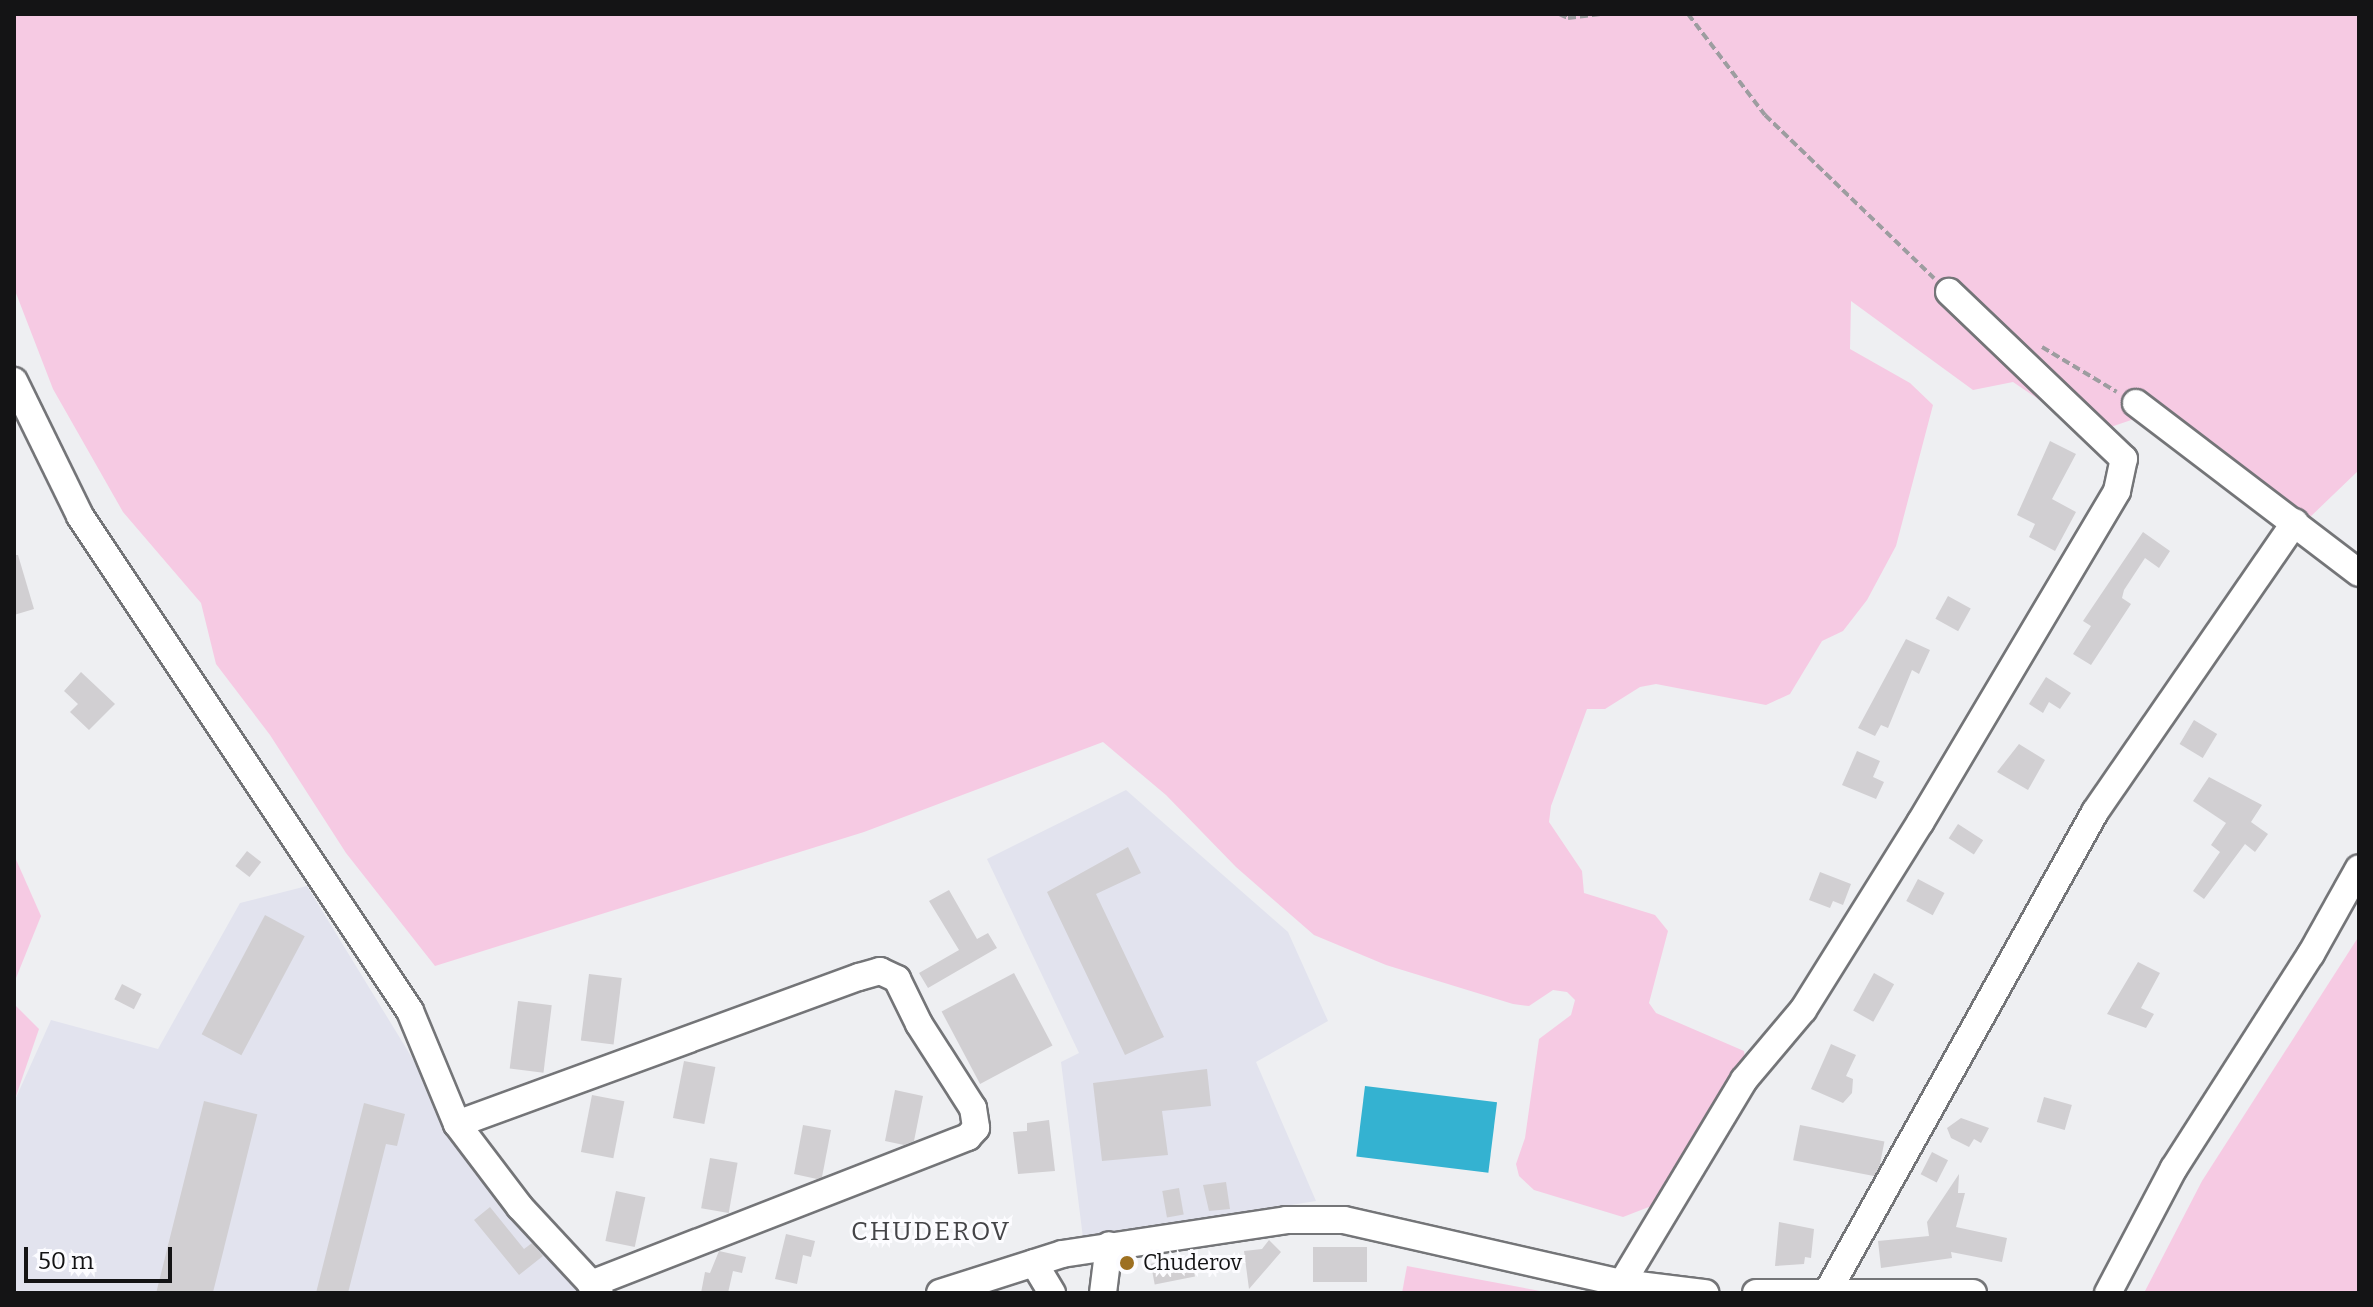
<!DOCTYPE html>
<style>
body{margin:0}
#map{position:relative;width:2373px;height:1307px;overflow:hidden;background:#eeeff2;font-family:Bitter,serif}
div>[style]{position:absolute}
.built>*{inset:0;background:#e2e3ee}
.green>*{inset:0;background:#f6cae3}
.water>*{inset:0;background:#34b2d1;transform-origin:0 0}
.building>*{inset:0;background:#d1cfd2;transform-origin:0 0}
.path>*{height:4px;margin-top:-2px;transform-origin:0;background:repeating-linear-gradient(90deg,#9d9da0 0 8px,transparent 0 12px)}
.roads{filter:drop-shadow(2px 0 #747578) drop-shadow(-2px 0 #747578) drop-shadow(0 2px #747578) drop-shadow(0 -2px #747578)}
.minor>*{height:26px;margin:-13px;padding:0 13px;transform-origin:13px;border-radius:13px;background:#fff}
.dots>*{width:22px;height:22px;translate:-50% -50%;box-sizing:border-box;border:4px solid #fcfcff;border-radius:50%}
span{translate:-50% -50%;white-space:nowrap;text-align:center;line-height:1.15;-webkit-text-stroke:6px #fcfcff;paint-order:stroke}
.poi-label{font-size:22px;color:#141415}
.left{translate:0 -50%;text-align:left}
.quarter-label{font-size:26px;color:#444447;letter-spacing:2px}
.frame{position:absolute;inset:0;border:16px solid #141415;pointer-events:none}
.scale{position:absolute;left:24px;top:1247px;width:148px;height:36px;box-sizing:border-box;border:4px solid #141415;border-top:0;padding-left:10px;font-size:24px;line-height:28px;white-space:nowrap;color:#141415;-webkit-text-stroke:6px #fcfcff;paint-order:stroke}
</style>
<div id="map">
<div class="built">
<div style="clip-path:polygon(1126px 790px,1288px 932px,1328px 1021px,1256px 1062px,1316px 1201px,1083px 1238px,1061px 1062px,1079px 1053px,987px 859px)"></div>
<div style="clip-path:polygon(307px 886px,499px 1200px,582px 1293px,14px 1293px,14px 1102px,51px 1020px,158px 1049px,240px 903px)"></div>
</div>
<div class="green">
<div style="clip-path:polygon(14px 14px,2359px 14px,2359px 470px,2308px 519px,2146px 415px,2090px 434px,2013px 382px,1973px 390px,1851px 301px,1850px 349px,1910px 383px,1933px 405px,1896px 546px,1867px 600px,1843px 631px,1822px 641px,1790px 694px,1766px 705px,1656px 684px,1640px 687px,1605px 709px,1587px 709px,1551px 806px,1549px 822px,1582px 871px,1584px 893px,1655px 915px,1668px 931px,1649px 1003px,1656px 1013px,1744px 1051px,1747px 1071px,1654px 1205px,1623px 1217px,1534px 1190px,1519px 1176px,1516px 1164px,1525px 1138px,1539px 1039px,1571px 1015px,1575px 1000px,1567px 992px,1553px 990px,1529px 1006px,1513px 1004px,1386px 965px,1314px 935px,1236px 867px,1166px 795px,1103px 742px,864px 832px,435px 966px,346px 853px,270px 735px,216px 664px,201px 603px,123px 512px,53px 389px,14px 288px)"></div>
<div style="clip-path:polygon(14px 855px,41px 916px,14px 983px)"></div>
<div style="clip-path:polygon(2359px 936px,2359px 1293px,2144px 1293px,2202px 1181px)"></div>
<div style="clip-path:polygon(14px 1004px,39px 1029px,14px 1102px)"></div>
<div style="clip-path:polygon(1407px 1266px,1551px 1293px,1402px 1293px)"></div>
</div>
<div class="water">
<div style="left:1365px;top:1086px;width:133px;height:71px;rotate:7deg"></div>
</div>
<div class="building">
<div style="clip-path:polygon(2050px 441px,2076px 454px,2052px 499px,2076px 512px,2055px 551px,2029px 537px,2035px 524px,2017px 515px)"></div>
<div style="clip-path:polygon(2143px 532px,2170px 551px,2159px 568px,2145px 558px,2124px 590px,2122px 598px,2131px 604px,2091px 665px,2073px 654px,2091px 626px,2083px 621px)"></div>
<div style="clip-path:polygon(14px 555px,18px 555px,34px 609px,14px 615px)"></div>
<div style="left:1948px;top:596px;width:26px;height:26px;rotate:29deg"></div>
<div style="clip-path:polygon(1906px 639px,1930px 650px,1919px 674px,1912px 670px,1888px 728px,1881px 725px,1875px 736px,1858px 728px)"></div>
<div style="clip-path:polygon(81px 672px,115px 704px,89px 730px,70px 712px,78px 704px,64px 691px)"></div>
<div style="clip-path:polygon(2046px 677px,2071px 693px,2060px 709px,2049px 702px,2043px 713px,2029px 704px)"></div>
<div style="left:2194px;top:720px;width:27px;height:28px;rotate:31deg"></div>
<div style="clip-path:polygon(2019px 744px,2045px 760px,2028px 790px,1997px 772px)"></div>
<div style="clip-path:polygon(1857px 751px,1880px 761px,1873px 777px,1884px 782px,1876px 799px,1842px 785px)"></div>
<div style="clip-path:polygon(2209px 777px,2262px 805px,2251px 822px,2268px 834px,2255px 852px,2245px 844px,2204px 899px,2193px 891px,2220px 852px,2211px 845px,2226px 823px,2193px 801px)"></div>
<div style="left:1958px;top:824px;width:30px;height:17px;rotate:33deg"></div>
<div style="clip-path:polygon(1128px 847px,1141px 873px,1096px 894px,1164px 1037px,1125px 1055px,1047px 892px)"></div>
<div style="left:247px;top:851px;width:18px;height:19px;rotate:38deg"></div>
<div style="clip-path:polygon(1820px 872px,1851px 884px,1843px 905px,1833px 901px,1830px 908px,1809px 900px)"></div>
<div style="left:1918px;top:879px;width:30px;height:25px;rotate:28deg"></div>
<div style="clip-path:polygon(949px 890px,977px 939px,988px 933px,997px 948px,928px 988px,919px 973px,959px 950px,929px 901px)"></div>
<div style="left:265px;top:915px;width:45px;height:135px;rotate:28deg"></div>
<div style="clip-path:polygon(2138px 962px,2160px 973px,2141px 1008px,2154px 1014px,2146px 1028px,2107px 1014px)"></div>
<div style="left:1014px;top:973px;width:82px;height:82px;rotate:62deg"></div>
<div style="left:1874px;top:973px;width:23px;height:43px;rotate:29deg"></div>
<div style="left:589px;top:974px;width:33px;height:67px;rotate:7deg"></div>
<div style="left:122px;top:984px;width:22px;height:17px;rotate:27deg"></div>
<div style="left:518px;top:1001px;width:34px;height:68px;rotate:7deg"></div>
<div style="clip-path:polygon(1831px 1044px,1856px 1055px,1846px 1076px,1853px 1079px,1852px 1093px,1843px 1103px,1811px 1089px)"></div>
<div style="left:684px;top:1061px;width:32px;height:58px;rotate:11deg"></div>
<div style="clip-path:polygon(1207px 1069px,1211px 1106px,1162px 1111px,1168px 1155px,1102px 1161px,1093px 1083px)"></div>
<div style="clip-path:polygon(895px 1090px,923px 1096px,914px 1141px,904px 1145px,885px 1141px)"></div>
<div style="left:592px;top:1095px;width:33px;height:58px;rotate:11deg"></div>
<div style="left:2044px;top:1097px;width:29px;height:26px;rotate:16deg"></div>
<div style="left:204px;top:1101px;width:55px;height:198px;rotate:14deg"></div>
<div style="clip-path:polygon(364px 1103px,405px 1114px,397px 1146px,386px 1144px,348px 1293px,316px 1293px)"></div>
<div style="clip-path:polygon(1961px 1118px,1989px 1128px,1981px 1143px,1974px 1139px,1969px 1147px,1951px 1138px,1947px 1128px)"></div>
<div style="clip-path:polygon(1049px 1120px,1055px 1171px,1018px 1174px,1013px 1132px,1027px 1131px,1027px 1123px)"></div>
<div style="clip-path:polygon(803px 1125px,831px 1130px,822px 1177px,817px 1179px,794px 1174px)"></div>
<div style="left:1800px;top:1125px;width:86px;height:36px;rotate:11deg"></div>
<div style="left:1932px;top:1152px;width:18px;height:25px;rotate:27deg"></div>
<div style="left:710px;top:1158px;width:28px;height:51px;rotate:10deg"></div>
<div style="clip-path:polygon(1959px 1174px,1958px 1193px,1965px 1193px,1956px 1227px,2007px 1238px,2002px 1262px,1951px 1252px,1952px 1258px,1881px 1268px,1878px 1241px,1929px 1236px,1927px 1222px)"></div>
<div style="clip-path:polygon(1226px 1182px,1230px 1209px,1209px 1211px,1203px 1185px)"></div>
<div style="left:1179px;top:1188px;width:27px;height:17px;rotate:80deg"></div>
<div style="left:616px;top:1191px;width:30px;height:51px;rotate:12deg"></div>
<div style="clip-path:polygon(490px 1207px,524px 1249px,532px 1243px,543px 1256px,519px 1275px,474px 1220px)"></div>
<div style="clip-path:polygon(1779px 1222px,1814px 1229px,1811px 1258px,1805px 1257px,1804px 1264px,1775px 1266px)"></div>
<div style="clip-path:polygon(786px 1234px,815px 1241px,811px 1257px,803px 1255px,797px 1284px,775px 1279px)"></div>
<div style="clip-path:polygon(1269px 1240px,1281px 1252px,1249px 1289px,1244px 1251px,1262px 1249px)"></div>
<div style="left:1367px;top:1247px;width:35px;height:54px;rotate:90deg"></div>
<div style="clip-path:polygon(719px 1251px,746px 1257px,742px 1273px,733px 1271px,728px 1293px,701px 1293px,705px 1272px,710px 1273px)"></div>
<div style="left:1191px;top:1256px;width:21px;height:41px;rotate:79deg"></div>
</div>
<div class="path">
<div style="left:1559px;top:14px;width:10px;rotate:24deg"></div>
<div style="left:1568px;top:18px;width:35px;rotate:-7deg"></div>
<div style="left:1688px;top:14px;width:127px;rotate:52.7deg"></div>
<div style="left:1765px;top:115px;width:235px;rotate:44deg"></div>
<div style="left:2042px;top:347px;width:87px;rotate:31deg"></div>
</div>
<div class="roads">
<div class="minor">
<div style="left:14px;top:381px;width:150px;rotate:63.9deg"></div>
<div style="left:80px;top:516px;width:595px;rotate:56.31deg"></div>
<div style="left:410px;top:1011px;width:122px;rotate:67.4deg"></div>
<div style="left:457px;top:1124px;width:104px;rotate:52.8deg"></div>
<div style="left:520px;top:1207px;width:117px;rotate:47.1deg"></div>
<div style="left:2136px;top:403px;width:280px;rotate:37.3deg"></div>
<div style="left:457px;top:1124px;width:428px;rotate:-20.1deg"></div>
<div style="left:859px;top:977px;width:22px;rotate:-16deg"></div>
<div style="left:880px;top:971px;width:19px;rotate:25deg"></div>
<div style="left:897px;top:979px;width:50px;rotate:63.9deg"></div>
<div style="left:919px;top:1024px;width:100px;rotate:57.3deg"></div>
<div style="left:973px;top:1108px;width:20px;rotate:81deg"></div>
<div style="left:976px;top:1128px;width:12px;rotate:132deg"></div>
<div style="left:968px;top:1137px;width:405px;rotate:158.7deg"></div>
<div style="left:1034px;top:1263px;width:35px;rotate:59deg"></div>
<div style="left:1622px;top:1283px;width:237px;rotate:-59deg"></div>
<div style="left:1744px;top:1080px;width:92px;rotate:-49.9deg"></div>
<div style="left:1803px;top:1010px;width:221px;rotate:-58deg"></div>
<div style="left:1920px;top:823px;width:386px;rotate:-59.3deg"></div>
<div style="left:2117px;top:491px;width:33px;rotate:-78deg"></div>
<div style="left:2124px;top:459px;width:242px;rotate:-136.3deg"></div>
<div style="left:1829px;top:1289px;width:546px;rotate:-60.85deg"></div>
<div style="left:2095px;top:812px;width:352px;rotate:-55.4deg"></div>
<div style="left:940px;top:1293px;width:128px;rotate:-17.7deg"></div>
<div style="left:1062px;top:1254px;width:227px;rotate:-8.6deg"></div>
<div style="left:1286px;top:1220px;width:58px"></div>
<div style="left:1344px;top:1220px;width:285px;rotate:12.8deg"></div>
<div style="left:1622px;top:1283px;width:84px;rotate:6.9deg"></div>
<div style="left:1103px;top:1293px;width:48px;rotate:-82.9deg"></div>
<div style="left:1756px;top:1293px;width:217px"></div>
<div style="left:2108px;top:1293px;width:141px;rotate:-62.2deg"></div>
<div style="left:2174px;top:1168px;width:254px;rotate:-57.4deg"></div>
<div style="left:2311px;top:954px;width:98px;rotate:-60.8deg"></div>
</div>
</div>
<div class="dots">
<div style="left:1127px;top:1263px;background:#9d7021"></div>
</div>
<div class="poi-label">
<span class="left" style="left:1143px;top:1263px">Chuderov</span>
</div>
<div class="quarter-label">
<span style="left:931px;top:1232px">CHUDEROV</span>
</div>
<div class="frame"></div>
<div class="scale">50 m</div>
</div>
